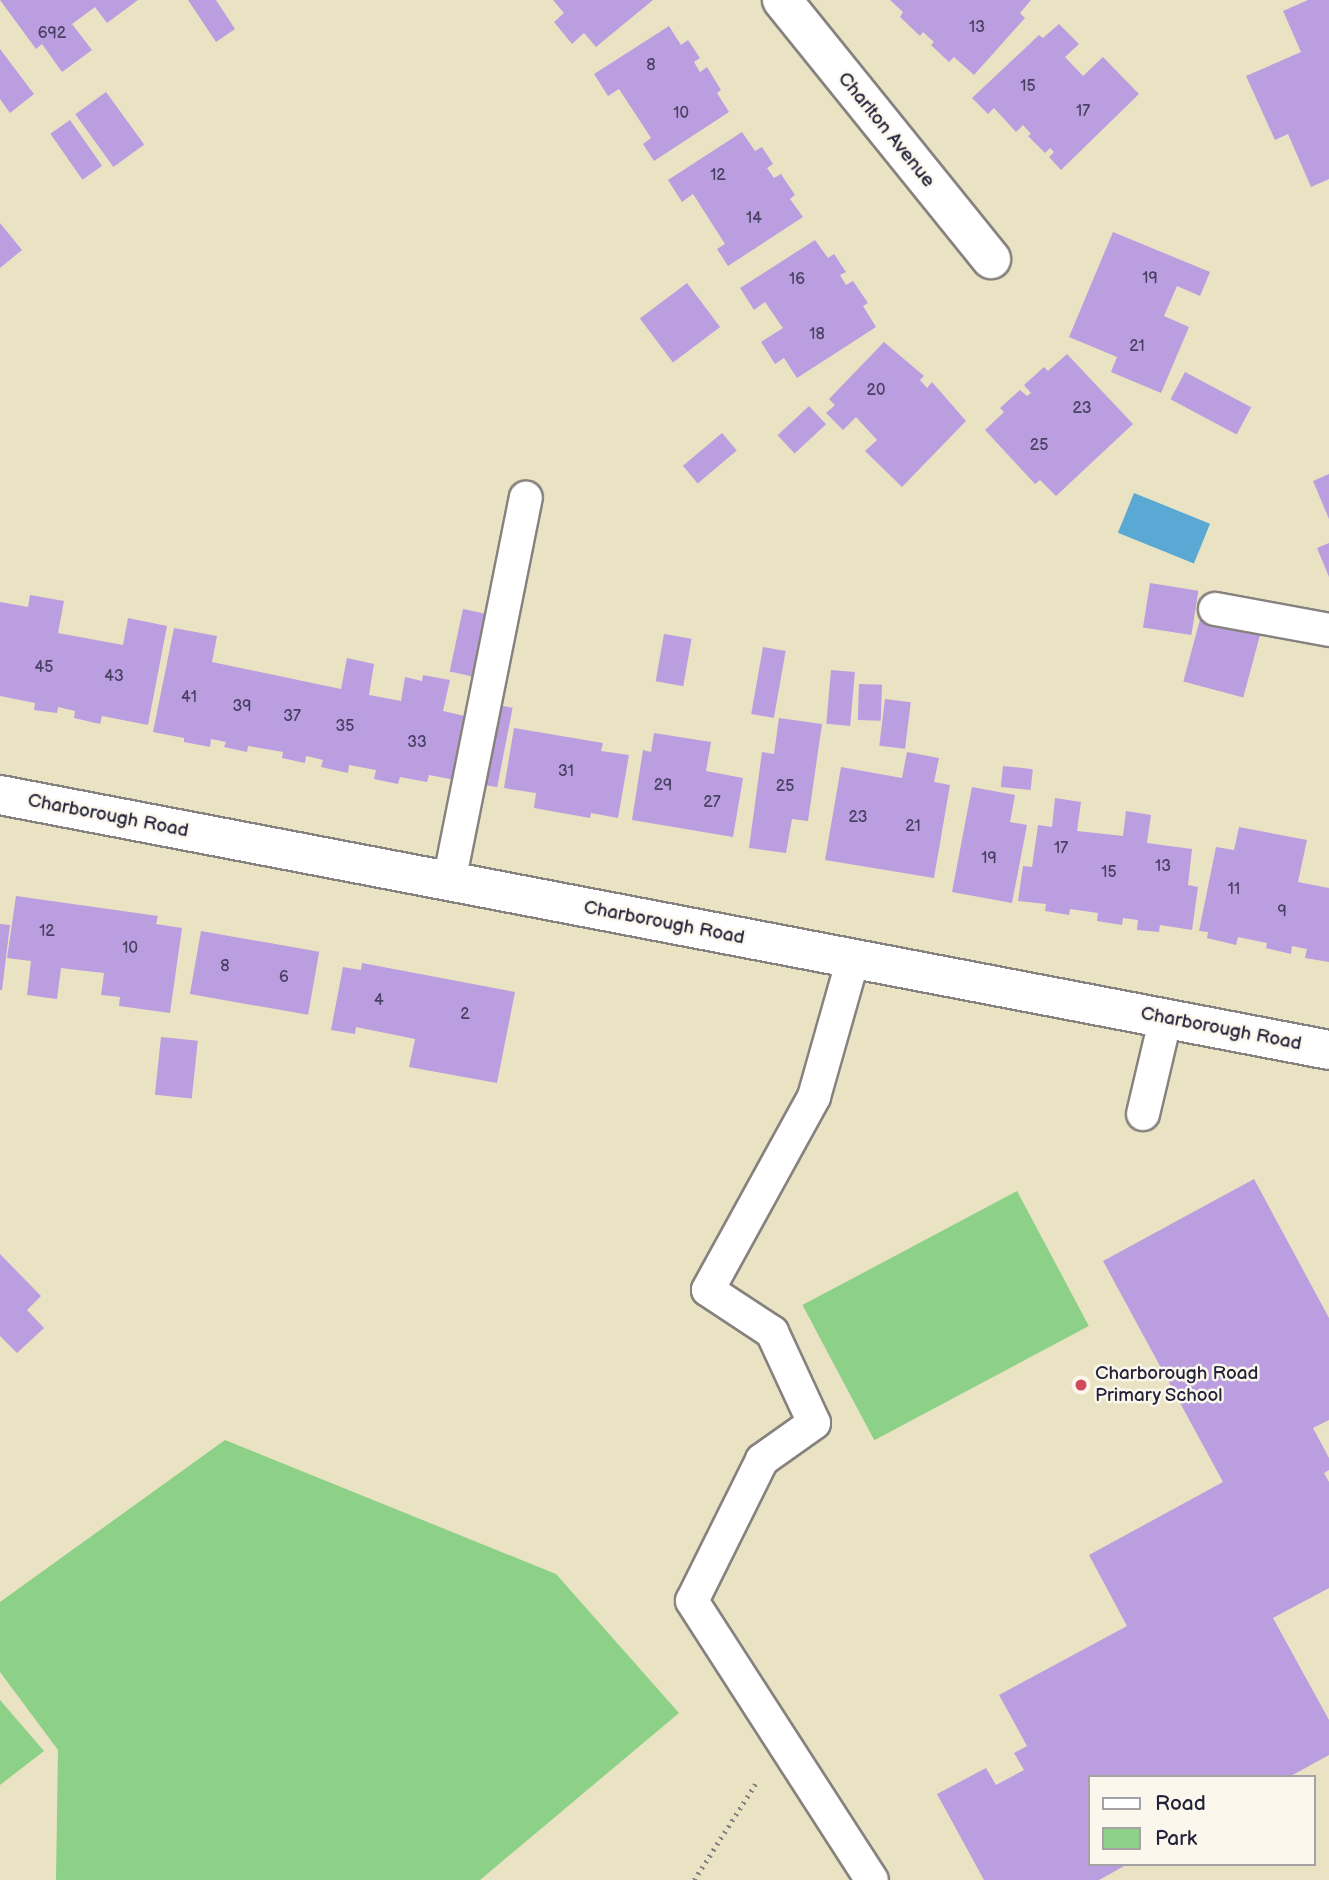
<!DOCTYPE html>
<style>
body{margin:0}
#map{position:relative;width:1329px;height:1880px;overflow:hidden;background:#eae3c3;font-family:"Balsamiq Sans",sans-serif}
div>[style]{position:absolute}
.green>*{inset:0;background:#8dd088;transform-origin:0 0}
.water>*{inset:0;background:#5aa9d4;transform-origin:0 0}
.building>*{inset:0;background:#bb9edf;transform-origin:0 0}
.path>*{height:4.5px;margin-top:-2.25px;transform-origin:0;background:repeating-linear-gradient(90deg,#86827f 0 2px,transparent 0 7px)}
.roads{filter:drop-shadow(2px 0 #86827f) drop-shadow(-2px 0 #86827f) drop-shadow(0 2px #86827f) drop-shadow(0 -2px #86827f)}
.service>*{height:32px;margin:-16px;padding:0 16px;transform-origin:16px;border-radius:16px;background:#fff}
.minor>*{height:38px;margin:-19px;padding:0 19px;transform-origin:19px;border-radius:19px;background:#fff}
.dots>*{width:19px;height:19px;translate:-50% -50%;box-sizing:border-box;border:4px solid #fbf7ec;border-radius:50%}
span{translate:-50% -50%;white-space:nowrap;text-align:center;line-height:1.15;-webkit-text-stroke:5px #fbf7ec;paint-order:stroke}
.number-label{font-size:16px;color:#484164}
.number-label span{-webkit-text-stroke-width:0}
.street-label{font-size:19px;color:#22223b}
.poi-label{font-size:19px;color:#22223b}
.left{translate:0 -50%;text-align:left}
.legend{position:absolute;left:1088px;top:1775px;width:228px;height:91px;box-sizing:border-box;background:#fbf7ec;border:2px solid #a4a2a5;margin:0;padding:9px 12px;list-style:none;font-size:21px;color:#22223b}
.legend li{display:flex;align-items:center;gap:14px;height:35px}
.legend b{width:35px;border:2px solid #a4a2a5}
</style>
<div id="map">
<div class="green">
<div style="left:1017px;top:1191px;width:153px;height:243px;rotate:62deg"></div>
<div style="clip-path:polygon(225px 1440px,556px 1574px,679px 1713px,480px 1880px,56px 1880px,58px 1750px,0 1672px,0 1602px)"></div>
<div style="clip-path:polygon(0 1700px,44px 1751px,0 1785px)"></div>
</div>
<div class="water">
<div style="left:1134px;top:493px;width:82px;height:43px;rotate:22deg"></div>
</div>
<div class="building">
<div style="clip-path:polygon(0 0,138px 0,107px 23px,95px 7px,72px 24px,92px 50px,62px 72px,42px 44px,36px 49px)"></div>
<div style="clip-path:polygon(188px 0,216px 0,235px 29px,216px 42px)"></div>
<div style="clip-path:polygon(553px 0,653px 0,596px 47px,584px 33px,572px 44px,554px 22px,564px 13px)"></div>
<div style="clip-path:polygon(890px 0,1031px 0,1020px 13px,1025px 18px,974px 75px,954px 57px,949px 62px,931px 45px,934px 42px,923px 32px,920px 36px,900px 17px,903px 12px)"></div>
<div style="clip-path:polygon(1308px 0,1329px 0,1329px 179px,1311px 187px,1288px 134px,1275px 140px,1246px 76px,1301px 52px,1283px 11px)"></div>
<div style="clip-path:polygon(1059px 24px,1079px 44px,1065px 57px,1083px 76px,1103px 57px,1139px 94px,1061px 170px,1049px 157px,1054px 152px,1050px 148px,1045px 153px,1028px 136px,1031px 134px,1023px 125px,1016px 132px,994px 108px,988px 114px,972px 98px,1039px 35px,1043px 38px)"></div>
<div style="clip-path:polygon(669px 26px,681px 45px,688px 40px,700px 58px,694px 62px,700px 72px,707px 67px,721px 90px,717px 93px,729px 112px,654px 161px,643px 144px,651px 138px,619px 89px,608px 96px,594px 74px)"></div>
<div style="clip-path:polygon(0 49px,34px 94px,10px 113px,0 99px)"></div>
<div style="left:106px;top:92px;width:65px;height:38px;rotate:54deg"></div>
<div style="left:70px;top:120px;width:56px;height:24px;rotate:55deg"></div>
<div style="clip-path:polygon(742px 132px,755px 151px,762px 147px,773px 164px,767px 168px,774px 178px,781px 174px,795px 195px,790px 199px,803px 217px,728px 266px,717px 249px,725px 244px,693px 194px,682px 202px,668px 180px)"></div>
<div style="clip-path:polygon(0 223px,22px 250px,0 268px)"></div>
<div style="clip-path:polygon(1113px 232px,1210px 272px,1200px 296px,1177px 286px,1164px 316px,1189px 327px,1161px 393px,1111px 372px,1117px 357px,1069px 337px)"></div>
<div style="clip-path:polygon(815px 240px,828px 258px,834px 254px,846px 272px,840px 275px,846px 285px,853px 281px,868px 303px,863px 306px,876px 327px,797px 378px,784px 358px,775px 364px,761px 342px,783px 328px,778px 321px,765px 302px,754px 310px,740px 288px)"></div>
<div style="left:687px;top:283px;width:55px;height:59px;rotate:53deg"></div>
<div style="clip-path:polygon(884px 342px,924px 376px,920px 380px,927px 388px,932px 382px,966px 421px,902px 487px,865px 451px,877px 440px,856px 417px,843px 430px,826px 413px,835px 405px,829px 399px)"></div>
<div style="clip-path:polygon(1067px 354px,1133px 424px,1056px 496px,1040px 480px,1035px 484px,985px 430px,1004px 412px,1000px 408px,1020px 390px,1027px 396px,1031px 393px,1024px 385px,1044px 367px,1048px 371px)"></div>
<div style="left:1185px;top:372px;width:75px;height:31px;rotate:28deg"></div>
<div style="left:809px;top:406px;width:25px;height:43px;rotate:47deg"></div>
<div style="left:722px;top:433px;width:23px;height:51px;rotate:50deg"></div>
<div style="clip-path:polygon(1329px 474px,1329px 519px,1313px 481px)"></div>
<div style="clip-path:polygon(1329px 543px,1329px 577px,1317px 548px)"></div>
<div style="left:1150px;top:583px;width:49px;height:45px;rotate:9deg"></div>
<div style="clip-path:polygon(30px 595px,64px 601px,58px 633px,123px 645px,128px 618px,167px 626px,148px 725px,102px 716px,100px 724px,74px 718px,75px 711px,58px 707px,57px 713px,34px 710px,35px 703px,0 696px,0 602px,28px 607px)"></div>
<div style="left:463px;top:609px;width:29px;height:64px;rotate:12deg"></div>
<div style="left:1202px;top:612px;width:62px;height:72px;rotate:15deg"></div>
<div style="clip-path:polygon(174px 628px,217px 636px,212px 662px,341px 689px,347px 658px,374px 664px,369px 695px,401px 701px,405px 677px,422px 681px,423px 675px,450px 680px,443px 711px,469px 717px,455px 780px,429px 775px,427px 782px,400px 777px,398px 784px,374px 779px,376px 770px,349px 765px,348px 773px,321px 767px,323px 760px,311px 757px,306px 756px,305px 763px,282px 758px,283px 752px,248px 746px,247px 752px,224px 747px,226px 742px,211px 739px,210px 747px,184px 742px,184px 738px,153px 732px)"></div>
<div style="left:664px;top:634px;width:28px;height:48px;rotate:10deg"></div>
<div style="left:763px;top:647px;width:23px;height:68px;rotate:10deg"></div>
<div style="left:831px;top:670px;width:24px;height:54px;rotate:5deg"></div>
<div style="left:859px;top:684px;width:23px;height:36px;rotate:2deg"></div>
<div style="left:885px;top:699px;width:26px;height:47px;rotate:7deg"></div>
<div style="left:493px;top:704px;width:20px;height:81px;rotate:11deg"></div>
<div style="clip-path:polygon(779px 718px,822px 724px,808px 821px,792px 819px,786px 853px,749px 848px,762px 752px,774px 754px)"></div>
<div style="clip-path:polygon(514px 728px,603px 743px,601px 751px,629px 755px,618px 818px,591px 813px,590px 818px,534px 808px,536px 793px,504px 788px)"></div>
<div style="clip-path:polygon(654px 733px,711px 742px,706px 771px,743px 778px,733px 837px,632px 820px,643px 750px,651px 752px)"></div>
<div style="clip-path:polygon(907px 752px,939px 758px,934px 782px,950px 785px,934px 878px,825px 860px,841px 767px,902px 778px)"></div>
<div style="left:1003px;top:766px;width:30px;height:21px;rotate:6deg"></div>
<div style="clip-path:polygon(972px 787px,1015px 795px,1010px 822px,1027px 825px,1012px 903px,952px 892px)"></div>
<div style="clip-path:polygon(1055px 798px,1081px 802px,1077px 831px,1123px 836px,1126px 811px,1151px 815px,1147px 843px,1192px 849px,1188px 885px,1198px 887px,1192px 930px,1160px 925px,1159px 932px,1137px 930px,1138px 920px,1123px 918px,1122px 925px,1097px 921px,1098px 913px,1070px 909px,1069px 915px,1045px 911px,1046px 904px,1018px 901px,1023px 866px,1032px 867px,1038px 825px,1052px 827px)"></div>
<div style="clip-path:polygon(1239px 827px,1307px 840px,1298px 882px,1329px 888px,1329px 962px,1305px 958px,1307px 949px,1292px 946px,1291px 954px,1266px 948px,1267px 943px,1238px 937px,1236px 945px,1207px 938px,1208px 932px,1199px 931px,1216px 847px,1234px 850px)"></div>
<div style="clip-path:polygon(16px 896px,158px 916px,156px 924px,182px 928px,170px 1013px,119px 1006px,120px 997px,101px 995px,104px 973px,77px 970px,61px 968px,57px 999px,27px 995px,31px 961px,7px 958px)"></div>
<div style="clip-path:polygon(0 924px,10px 925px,2px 990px,0 990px)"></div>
<div style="left:201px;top:931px;width:120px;height:64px;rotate:10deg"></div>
<div style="clip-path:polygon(362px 963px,515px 992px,497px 1083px,409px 1067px,415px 1039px,356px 1027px,355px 1034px,331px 1030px,343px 967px,361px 970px)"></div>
<div style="left:161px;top:1037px;width:37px;height:58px;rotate:6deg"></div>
<div style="clip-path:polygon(1254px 1179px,1329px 1318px,1329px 1420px,1313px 1428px,1329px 1458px,1329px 1470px,1324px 1473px,1329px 1482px,1329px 1588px,1273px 1618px,1329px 1720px,1329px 1755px,1289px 1777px,1089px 1777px,1089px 1864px,1128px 1864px,1099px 1880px,984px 1880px,937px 1794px,986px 1768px,996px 1785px,1024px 1770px,1014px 1753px,1027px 1746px,999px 1695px,1127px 1626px,1089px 1555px,1223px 1482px,1103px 1261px)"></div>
<div style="clip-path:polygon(0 1254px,41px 1296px,27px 1310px,44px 1328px,17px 1353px,0 1336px)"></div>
</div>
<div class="path">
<div style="left:694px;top:1880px;width:115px;rotate:-57.4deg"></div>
</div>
<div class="roads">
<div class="service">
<div style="left:1215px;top:609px;width:116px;rotate:10.4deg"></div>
<div style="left:449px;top:882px;width:392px;rotate:-78.7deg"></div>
<div style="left:853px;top:959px;width:143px;rotate:105.8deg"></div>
<div style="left:814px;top:1097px;width:220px;rotate:118.8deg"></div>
<div style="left:708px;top:1290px;width:77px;rotate:33.3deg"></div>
<div style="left:772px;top:1332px;width:100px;rotate:65.2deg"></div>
<div style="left:814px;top:1423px;width:64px;rotate:144.6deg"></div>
<div style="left:762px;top:1460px;width:157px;rotate:116.4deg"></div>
<div style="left:692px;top:1601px;width:332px;rotate:57.2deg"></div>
<div style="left:1143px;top:1114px;width:100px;rotate:-76.7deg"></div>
</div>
<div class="minor">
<div style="left:782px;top:0;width:333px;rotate:51.1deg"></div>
<div style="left:0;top:795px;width:1353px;rotate:10.86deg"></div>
</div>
</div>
<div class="dots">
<div style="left:1081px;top:1385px;background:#d1495b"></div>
</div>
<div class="number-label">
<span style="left:977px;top:28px">13</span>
<span style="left:52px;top:34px">692</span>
<span style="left:651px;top:66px">8</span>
<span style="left:1028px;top:87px">15</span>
<span style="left:1083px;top:112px">17</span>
<span style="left:681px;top:114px">10</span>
<span style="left:718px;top:176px">12</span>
<span style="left:754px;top:219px">14</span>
<span style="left:1150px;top:279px">19</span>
<span style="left:797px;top:280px">16</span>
<span style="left:817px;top:335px">18</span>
<span style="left:1137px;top:347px">21</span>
<span style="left:876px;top:391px">20</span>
<span style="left:1082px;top:409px">23</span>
<span style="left:1039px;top:446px">25</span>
<span style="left:44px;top:668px">45</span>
<span style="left:114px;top:677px">43</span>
<span style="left:189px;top:698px">41</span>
<span style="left:242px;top:707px">39</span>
<span style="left:292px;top:717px">37</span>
<span style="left:345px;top:727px">35</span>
<span style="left:417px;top:743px">33</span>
<span style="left:566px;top:772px">31</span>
<span style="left:663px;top:786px">29</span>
<span style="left:785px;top:787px">25</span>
<span style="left:712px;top:803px">27</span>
<span style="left:858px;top:818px">23</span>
<span style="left:913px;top:827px">21</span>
<span style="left:1061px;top:849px">17</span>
<span style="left:989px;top:859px">19</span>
<span style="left:1163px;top:867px">13</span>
<span style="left:1109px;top:873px">15</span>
<span style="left:1234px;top:890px">11</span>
<span style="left:1282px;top:912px">9</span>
<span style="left:47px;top:932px">12</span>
<span style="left:130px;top:949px">10</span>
<span style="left:225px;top:967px">8</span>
<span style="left:284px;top:978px">6</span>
<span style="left:379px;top:1001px">4</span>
<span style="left:465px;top:1015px">2</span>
</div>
<div class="street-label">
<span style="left:886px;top:130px;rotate:51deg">Charlton Avenue</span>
<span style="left:108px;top:816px;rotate:11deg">Charborough Road</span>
<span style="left:664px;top:923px;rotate:11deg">Charborough Road</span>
<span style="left:1221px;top:1029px;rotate:11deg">Charborough Road</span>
</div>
<div class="poi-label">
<span class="left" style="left:1095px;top:1385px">Charborough Road<br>Primary School</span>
</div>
<ul class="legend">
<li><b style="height:9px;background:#fff"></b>Road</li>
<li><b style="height:19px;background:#8dd088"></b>Park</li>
</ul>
</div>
